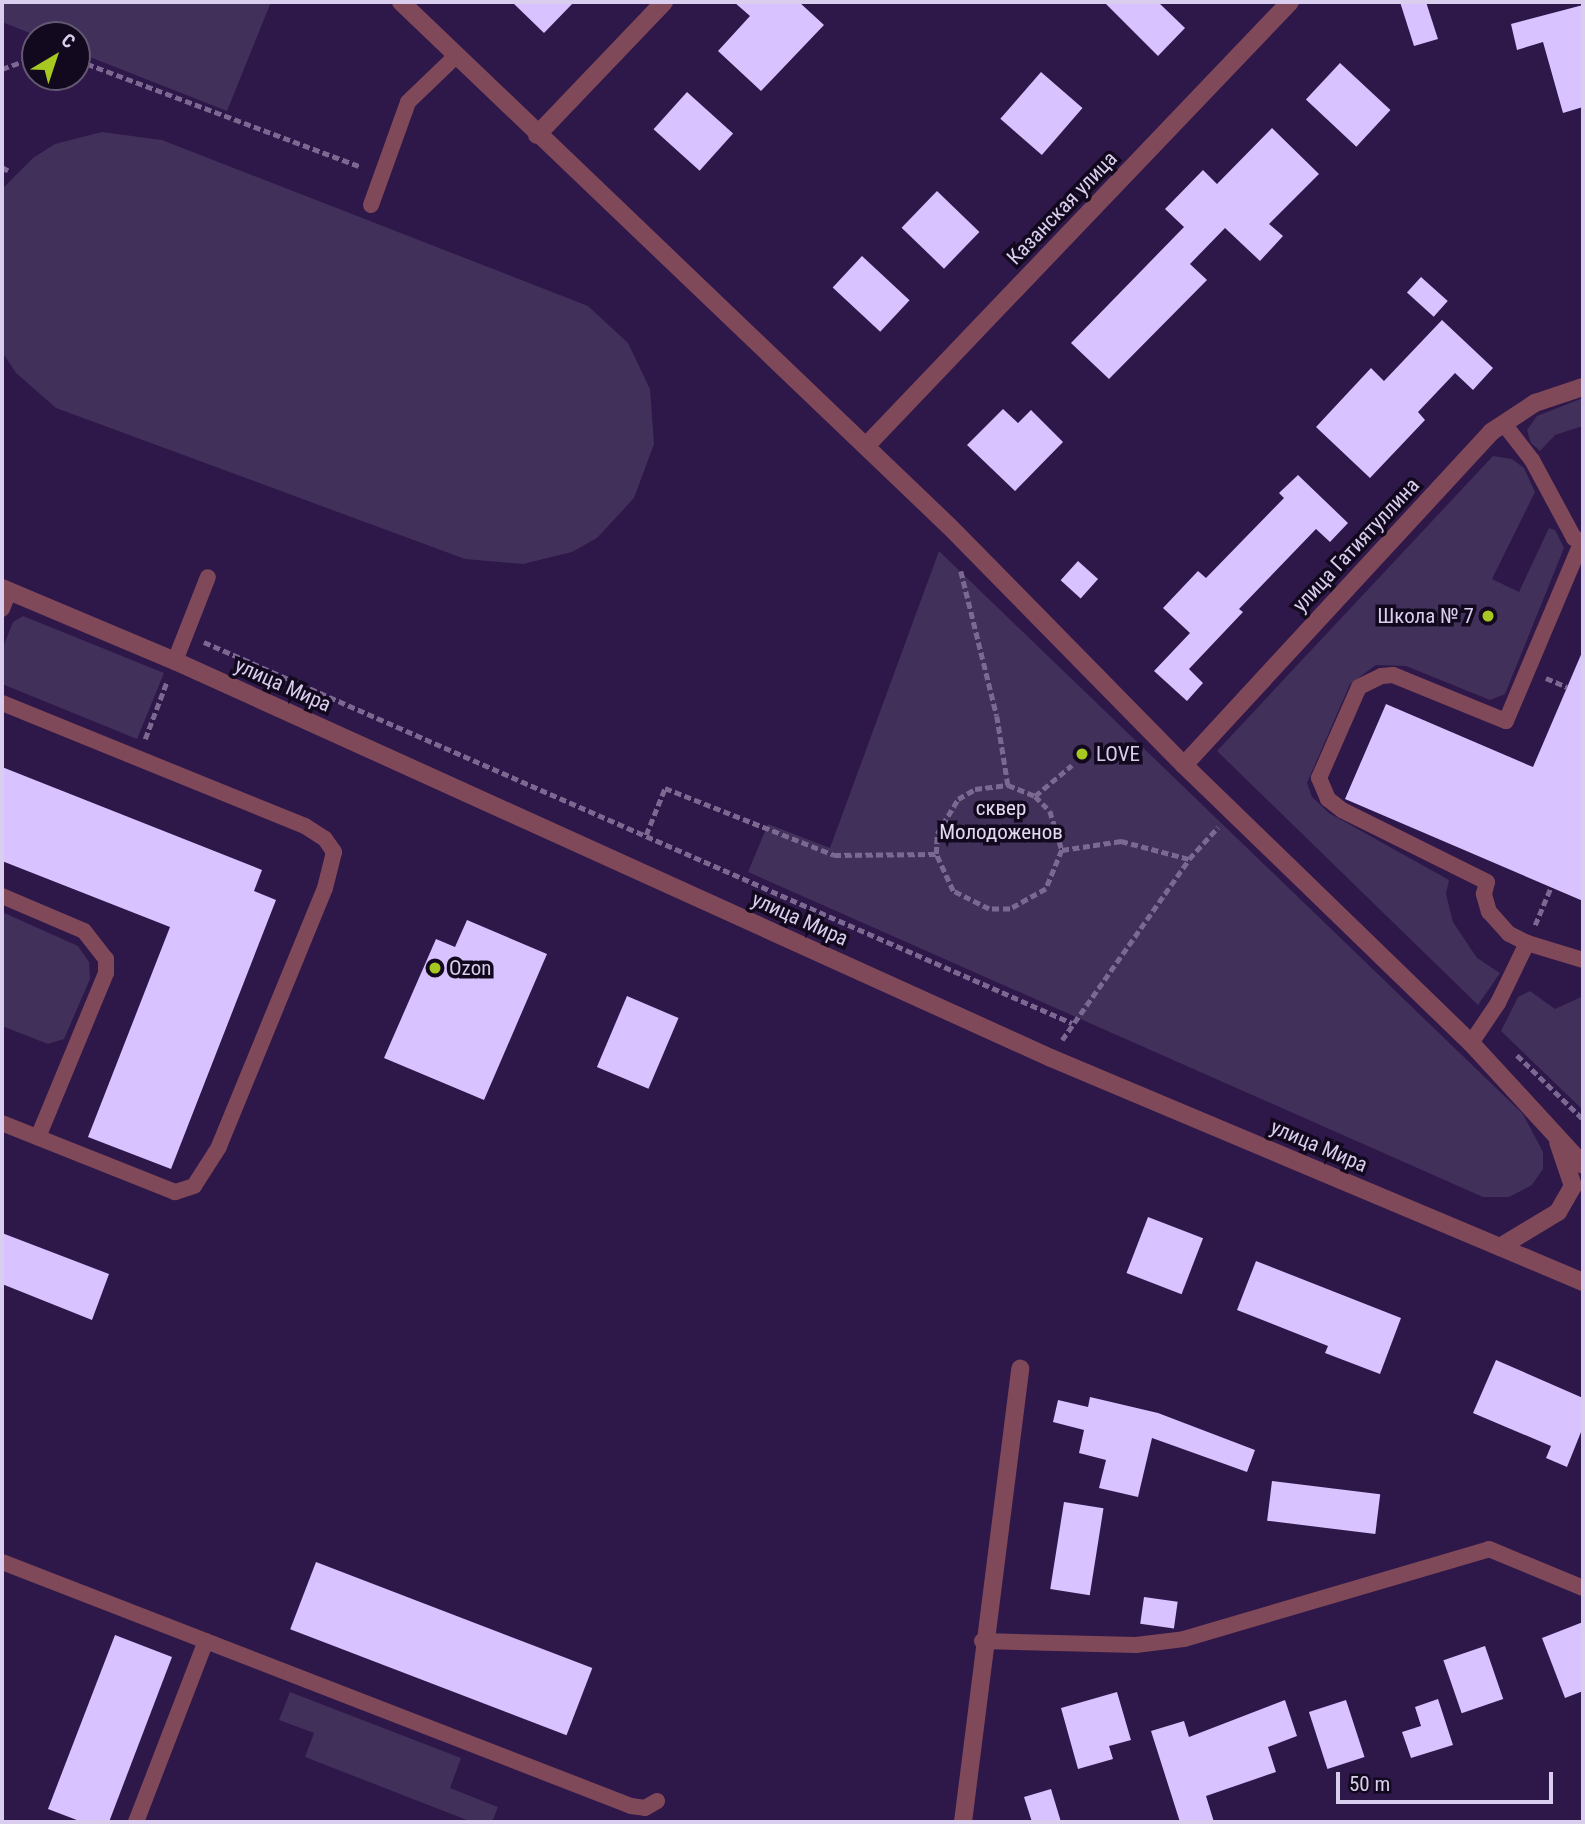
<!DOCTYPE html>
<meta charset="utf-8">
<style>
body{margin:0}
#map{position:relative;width:1585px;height:1824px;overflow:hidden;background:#2e1749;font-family:"Roboto Condensed",sans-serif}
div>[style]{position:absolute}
.green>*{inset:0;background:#41305a}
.building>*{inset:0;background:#d8c2ff;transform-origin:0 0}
.path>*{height:4.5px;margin-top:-2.25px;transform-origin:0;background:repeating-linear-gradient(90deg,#7b6992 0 7px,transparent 0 10.5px)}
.service>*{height:16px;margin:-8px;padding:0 8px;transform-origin:8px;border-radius:8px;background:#804959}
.minor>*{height:18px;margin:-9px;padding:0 9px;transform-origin:9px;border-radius:9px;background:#804959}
.dots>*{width:19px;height:19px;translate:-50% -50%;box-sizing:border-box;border:4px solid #12091e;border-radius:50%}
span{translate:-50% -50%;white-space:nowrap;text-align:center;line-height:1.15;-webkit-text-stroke:7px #12091e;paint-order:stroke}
.street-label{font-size:21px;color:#d9ceed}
.poi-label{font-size:21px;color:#d9ceed}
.right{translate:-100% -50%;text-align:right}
.left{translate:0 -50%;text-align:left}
.park-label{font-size:21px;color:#e3dcf0}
.frame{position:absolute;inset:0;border:4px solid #d9ceed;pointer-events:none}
.north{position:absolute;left:21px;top:21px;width:70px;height:70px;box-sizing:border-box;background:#12091e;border:2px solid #625871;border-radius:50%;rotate:39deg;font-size:19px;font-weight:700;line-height:28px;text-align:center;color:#d9ceed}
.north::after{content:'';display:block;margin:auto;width:24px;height:32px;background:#a6c820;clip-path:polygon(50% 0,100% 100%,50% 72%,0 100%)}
.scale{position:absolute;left:1336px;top:1772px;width:217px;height:32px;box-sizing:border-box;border:4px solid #d9ceed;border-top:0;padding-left:9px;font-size:21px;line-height:24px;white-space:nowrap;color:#d9ceed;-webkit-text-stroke:5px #12091e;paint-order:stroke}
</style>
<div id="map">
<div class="green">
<div style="clip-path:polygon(2px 2px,271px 2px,227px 111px,77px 52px,77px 35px,35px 35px,2px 22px)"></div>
<div style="clip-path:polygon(102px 132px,162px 140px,588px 306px,628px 343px,650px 389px,654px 444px,634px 498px,597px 538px,572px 552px,523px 564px,465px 559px,56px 408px,16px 373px,2px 352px,2px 189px,33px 158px,55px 144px)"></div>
<div style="clip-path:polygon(1583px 398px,1583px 426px,1555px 435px,1540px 451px,1531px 443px,1527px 430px,1537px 416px)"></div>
<div style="clip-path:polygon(1493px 456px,1512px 459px,1524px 468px,1535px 492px,1492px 579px,1519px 592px,1549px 528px,1555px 530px,1564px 548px,1505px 694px,1490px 700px,1406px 666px,1376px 665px,1350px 684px,1307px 783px,1312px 797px,1329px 813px,1449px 880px,1446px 894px,1453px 922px,1477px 958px,1500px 973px,1478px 1005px,1217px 751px)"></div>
<div style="clip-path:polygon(939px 551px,1523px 1114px,1543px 1152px,1543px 1169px,1532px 1185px,1509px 1197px,1483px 1197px,748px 872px,768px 824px,830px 848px)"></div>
<div style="clip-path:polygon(23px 616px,164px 673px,137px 739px,2px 684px,2px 650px,13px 622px)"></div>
<div style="clip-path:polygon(2px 912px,78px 946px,89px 962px,90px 979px,64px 1039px,48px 1044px,2px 1026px)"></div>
<div style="clip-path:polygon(1530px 991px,1555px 1009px,1583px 996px,1583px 1110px,1501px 1031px,1518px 997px)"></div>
<div style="clip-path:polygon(290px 1692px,461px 1758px,450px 1788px,498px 1807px,492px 1822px,472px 1822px,305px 1757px,314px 1733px,279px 1720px)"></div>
</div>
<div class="building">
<div style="clip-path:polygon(512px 2px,574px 2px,544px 33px)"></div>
<div style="clip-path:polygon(734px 2px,799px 2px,824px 25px,761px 91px,718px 51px,750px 16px)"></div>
<div style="clip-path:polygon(1104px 2px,1158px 2px,1185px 28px,1158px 56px)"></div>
<div style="clip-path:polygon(1400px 2px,1426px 2px,1438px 39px,1414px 46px)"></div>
<div style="clip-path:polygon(1583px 5px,1583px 107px,1563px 113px,1543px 42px,1517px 50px,1511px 24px)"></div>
<div style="left:1340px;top:63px;width:69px;height:50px;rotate:43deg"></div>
<div style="left:1041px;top:72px;width:55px;height:62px;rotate:41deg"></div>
<div style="left:687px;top:92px;width:62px;height:50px;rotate:42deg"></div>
<div style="clip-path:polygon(1272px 128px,1319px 174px,1269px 224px,1283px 236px,1260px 261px,1225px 228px,1190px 264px,1207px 280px,1109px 379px,1071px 343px,1184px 227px,1165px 209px,1203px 170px,1217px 184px)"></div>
<div style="left:937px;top:191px;width:59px;height:51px;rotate:44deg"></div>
<div style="left:862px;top:256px;width:65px;height:43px;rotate:43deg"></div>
<div style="left:1421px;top:277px;width:36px;height:21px;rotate:42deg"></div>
<div style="clip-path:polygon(1442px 320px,1493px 368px,1473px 390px,1455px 373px,1418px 412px,1425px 420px,1370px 478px,1316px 427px,1371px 368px,1384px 381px)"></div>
<div style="clip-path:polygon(1003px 409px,1018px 423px,1031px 410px,1063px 442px,1015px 491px,967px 445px)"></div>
<div style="clip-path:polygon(1298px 475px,1348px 523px,1330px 542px,1316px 529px,1239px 609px,1243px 612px,1189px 669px,1203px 683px,1187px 701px,1154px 671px,1190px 633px,1163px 608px,1198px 571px,1206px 578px,1284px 498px,1279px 493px)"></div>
<div style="left:1078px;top:561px;width:27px;height:26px;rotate:42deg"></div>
<div style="clip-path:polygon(1583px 650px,1583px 901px,1345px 799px,1386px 704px,1533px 767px)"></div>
<div style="clip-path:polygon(2px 767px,262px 870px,254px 891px,276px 900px,171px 1169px,88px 1137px,170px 927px,2px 861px)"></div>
<div style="clip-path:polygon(467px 920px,547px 954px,484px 1100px,384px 1058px,436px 939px,455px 947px)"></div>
<div style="left:627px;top:996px;width:56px;height:77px;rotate:23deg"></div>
<div style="left:1148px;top:1217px;width:59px;height:60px;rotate:21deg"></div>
<div style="clip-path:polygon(2px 1233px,109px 1274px,92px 1320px,2px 1284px)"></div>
<div style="clip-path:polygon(1256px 1261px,1401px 1318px,1380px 1374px,1325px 1353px,1328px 1346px,1237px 1310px)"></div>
<div style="clip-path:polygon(1496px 1360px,1583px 1398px,1583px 1427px,1567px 1467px,1546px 1458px,1551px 1446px,1473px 1413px)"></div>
<div style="clip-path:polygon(1090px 1397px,1158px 1413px,1255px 1450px,1247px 1472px,1152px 1438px,1138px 1497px,1099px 1488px,1106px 1460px,1079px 1453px,1084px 1430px,1053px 1422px,1058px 1400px,1088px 1407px)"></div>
<div style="left:1272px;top:1481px;width:109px;height:40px;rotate:7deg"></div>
<div style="left:1064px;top:1502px;width:40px;height:88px;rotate:9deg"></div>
<div style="left:316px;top:1562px;width:296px;height:72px;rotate:21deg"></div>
<div style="left:1144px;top:1597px;width:34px;height:27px;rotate:8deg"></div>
<div style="clip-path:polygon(1583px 1622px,1583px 1691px,1565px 1698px,1542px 1638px)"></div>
<div style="clip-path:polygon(115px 1635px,172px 1657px,109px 1822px,82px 1822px,48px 1809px)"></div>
<div style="left:1485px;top:1646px;width:56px;height:44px;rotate:71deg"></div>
<div style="clip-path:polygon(1117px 1692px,1131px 1740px,1109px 1746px,1113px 1759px,1078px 1769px,1061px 1708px)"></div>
<div style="clip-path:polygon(1438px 1699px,1453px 1745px,1411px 1758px,1402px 1732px,1421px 1726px,1415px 1707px)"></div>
<div style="clip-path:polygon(1285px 1700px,1297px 1736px,1268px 1747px,1276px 1772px,1206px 1796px,1214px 1822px,1180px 1822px,1151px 1731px,1184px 1721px,1189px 1737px)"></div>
<div style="left:1346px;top:1700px;width:60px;height:39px;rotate:72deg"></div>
<div style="clip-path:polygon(1051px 1789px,1061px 1822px,1032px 1822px,1024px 1797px)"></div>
</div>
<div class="path">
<div style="left:77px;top:60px;width:303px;rotate:20.6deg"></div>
<div style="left:2px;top:69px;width:35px;rotate:-20deg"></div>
<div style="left:2px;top:167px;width:8px;rotate:30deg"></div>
<div style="left:961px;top:571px;width:149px;rotate:76.1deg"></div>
<div style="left:997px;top:716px;width:70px;rotate:80.9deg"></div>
<div style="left:1008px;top:785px;width:29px;rotate:22deg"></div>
<div style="left:1035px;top:796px;width:21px;rotate:45deg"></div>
<div style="left:1050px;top:811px;width:41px;rotate:72.9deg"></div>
<div style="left:1062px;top:850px;width:42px;rotate:112.3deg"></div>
<div style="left:1046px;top:889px;width:41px;rotate:150.9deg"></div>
<div style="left:1010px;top:909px;width:21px;rotate:180deg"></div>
<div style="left:989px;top:909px;width:40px;rotate:-153.4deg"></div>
<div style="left:953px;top:891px;width:41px;rotate:-114.7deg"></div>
<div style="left:936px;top:854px;width:20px;rotate:-87deg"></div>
<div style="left:937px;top:834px;width:41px;rotate:-59deg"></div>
<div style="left:958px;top:799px;width:20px;rotate:-30deg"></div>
<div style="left:975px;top:789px;width:33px;rotate:-7deg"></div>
<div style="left:204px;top:642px;width:948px;rotate:23.7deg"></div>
<div style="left:1546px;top:678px;width:23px;rotate:23deg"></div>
<div style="left:145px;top:739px;width:62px;rotate:-69.2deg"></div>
<div style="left:1035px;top:796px;width:48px;rotate:-40deg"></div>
<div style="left:646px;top:835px;width:51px;rotate:-68deg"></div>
<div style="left:665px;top:788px;width:182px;rotate:21.6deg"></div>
<div style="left:834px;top:855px;width:102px;rotate:-0.6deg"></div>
<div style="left:1062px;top:850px;width:60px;rotate:-8.7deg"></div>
<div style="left:1121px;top:841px;width:70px;rotate:14.8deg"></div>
<div style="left:1535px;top:925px;width:41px;rotate:-67.2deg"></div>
<div style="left:1062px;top:1040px;width:221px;rotate:-54.9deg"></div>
<div style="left:1189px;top:859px;width:43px;rotate:-47.8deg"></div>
<div style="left:1517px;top:1055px;width:92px;rotate:44.1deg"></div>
</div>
<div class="service">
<div style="left:371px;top:205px;width:109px;rotate:-70.2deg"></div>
<div style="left:408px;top:102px;width:66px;rotate:-43.8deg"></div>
<div style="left:1504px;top:424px;width:46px;rotate:52.1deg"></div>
<div style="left:1532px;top:460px;width:89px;rotate:61.7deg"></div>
<div style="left:1574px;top:538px;width:9px;rotate:18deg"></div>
<div style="left:2px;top:609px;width:19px;rotate:-69deg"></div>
<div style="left:175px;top:661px;width:90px;rotate:-68.6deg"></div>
<div style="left:2px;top:703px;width:327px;rotate:22.1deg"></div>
<div style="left:305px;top:826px;width:24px;rotate:33deg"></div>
<div style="left:325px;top:839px;width:16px;rotate:55deg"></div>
<div style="left:334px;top:852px;width:37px;rotate:104deg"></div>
<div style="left:325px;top:888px;width:280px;rotate:112.3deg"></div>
<div style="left:219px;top:1147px;width:46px;rotate:122.7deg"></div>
<div style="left:194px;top:1186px;width:20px;rotate:162deg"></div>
<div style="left:175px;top:1192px;width:186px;rotate:-158.3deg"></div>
<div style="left:2px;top:896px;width:89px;rotate:23.1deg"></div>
<div style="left:84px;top:931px;width:36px;rotate:52deg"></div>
<div style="left:106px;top:959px;width:14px;rotate:90deg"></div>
<div style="left:106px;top:973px;width:178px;rotate:112.5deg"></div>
<div style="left:1527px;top:943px;width:59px;rotate:16.9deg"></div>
<div style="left:1471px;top:1043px;width:48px;rotate:-56deg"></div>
<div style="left:1498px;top:1003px;width:67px;rotate:-64.2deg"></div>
<div style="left:1527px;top:943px;width:20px;rotate:-153deg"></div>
<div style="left:1509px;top:934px;width:30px;rotate:-132deg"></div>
<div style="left:1489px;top:912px;width:19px;rotate:-106deg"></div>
<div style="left:1484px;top:894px;width:12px;rotate:-76deg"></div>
<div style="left:1487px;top:882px;width:162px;rotate:-153.6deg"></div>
<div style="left:1342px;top:810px;width:18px;rotate:-142deg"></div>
<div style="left:1328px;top:799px;width:23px;rotate:-113deg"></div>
<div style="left:1319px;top:778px;width:99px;rotate:-66.3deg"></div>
<div style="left:1359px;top:687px;width:25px;rotate:-26deg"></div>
<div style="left:1382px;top:676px;width:11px;rotate:-5deg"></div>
<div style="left:1393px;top:675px;width:122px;rotate:22.2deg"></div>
<div style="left:1506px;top:721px;width:195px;rotate:-67.1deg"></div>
<div style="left:2px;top:1562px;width:675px;rotate:21.2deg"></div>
<div style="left:631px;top:1806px;width:14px;rotate:8deg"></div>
<div style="left:645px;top:1808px;width:14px;rotate:-30deg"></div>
<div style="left:982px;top:1641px;width:154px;rotate:1.5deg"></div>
<div style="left:1136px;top:1645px;width:48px;rotate:-7.1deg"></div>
<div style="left:1184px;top:1639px;width:318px;rotate:-16.4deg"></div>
<div style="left:1489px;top:1549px;width:102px;rotate:22.5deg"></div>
<div style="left:136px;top:1822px;width:194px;rotate:-68.9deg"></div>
</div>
<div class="minor">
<div style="left:401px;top:2px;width:758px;rotate:43.72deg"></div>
<div style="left:949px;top:526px;width:335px;rotate:45.5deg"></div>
<div style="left:1184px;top:765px;width:400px;rotate:44.1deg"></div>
<div style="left:1471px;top:1043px;width:166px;rotate:47.4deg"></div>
<div style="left:537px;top:135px;width:184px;rotate:-46.3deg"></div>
<div style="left:866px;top:446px;width:614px;rotate:-46.32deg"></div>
<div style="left:2px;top:588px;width:188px;rotate:22.9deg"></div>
<div style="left:175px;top:661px;width:962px;rotate:24.38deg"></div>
<div style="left:1051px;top:1058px;width:577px;rotate:22.83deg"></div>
<div style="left:1184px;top:765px;width:453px;rotate:-47.3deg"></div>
<div style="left:1491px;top:432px;width:53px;rotate:-33.4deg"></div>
<div style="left:1535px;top:403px;width:51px;rotate:-18.4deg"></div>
<div style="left:1500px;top:1247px;width:68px;rotate:-31.1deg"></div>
<div style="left:1558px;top:1212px;width:30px;rotate:-60deg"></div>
<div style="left:1573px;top:1186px;width:46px;rotate:-108.8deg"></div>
<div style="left:963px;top:1822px;width:457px;rotate:-82.8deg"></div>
</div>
<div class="dots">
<div style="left:1488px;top:616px;background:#a6c820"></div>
<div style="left:1082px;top:754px;background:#a6c820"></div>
<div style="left:435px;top:968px;background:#a6c820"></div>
</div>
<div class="street-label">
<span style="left:1062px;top:208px;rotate:-46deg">Казанская улица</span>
<span style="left:1356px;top:545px;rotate:-47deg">улица Гатиятуллина</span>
<span style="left:283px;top:685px;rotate:24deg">улица Мира</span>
<span style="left:800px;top:919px;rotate:24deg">улица Мира</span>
<span style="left:1319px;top:1146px;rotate:23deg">улица Мира</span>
</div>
<div class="poi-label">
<span class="right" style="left:1474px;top:616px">Школа № 7</span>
<span class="left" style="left:1096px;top:754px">LOVE</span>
<span class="left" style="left:449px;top:968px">Ozon</span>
</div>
<div class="park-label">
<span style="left:1001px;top:820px">сквер<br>Молодоженов</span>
</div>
<div class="frame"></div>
<div class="north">С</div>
<div class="scale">50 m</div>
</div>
